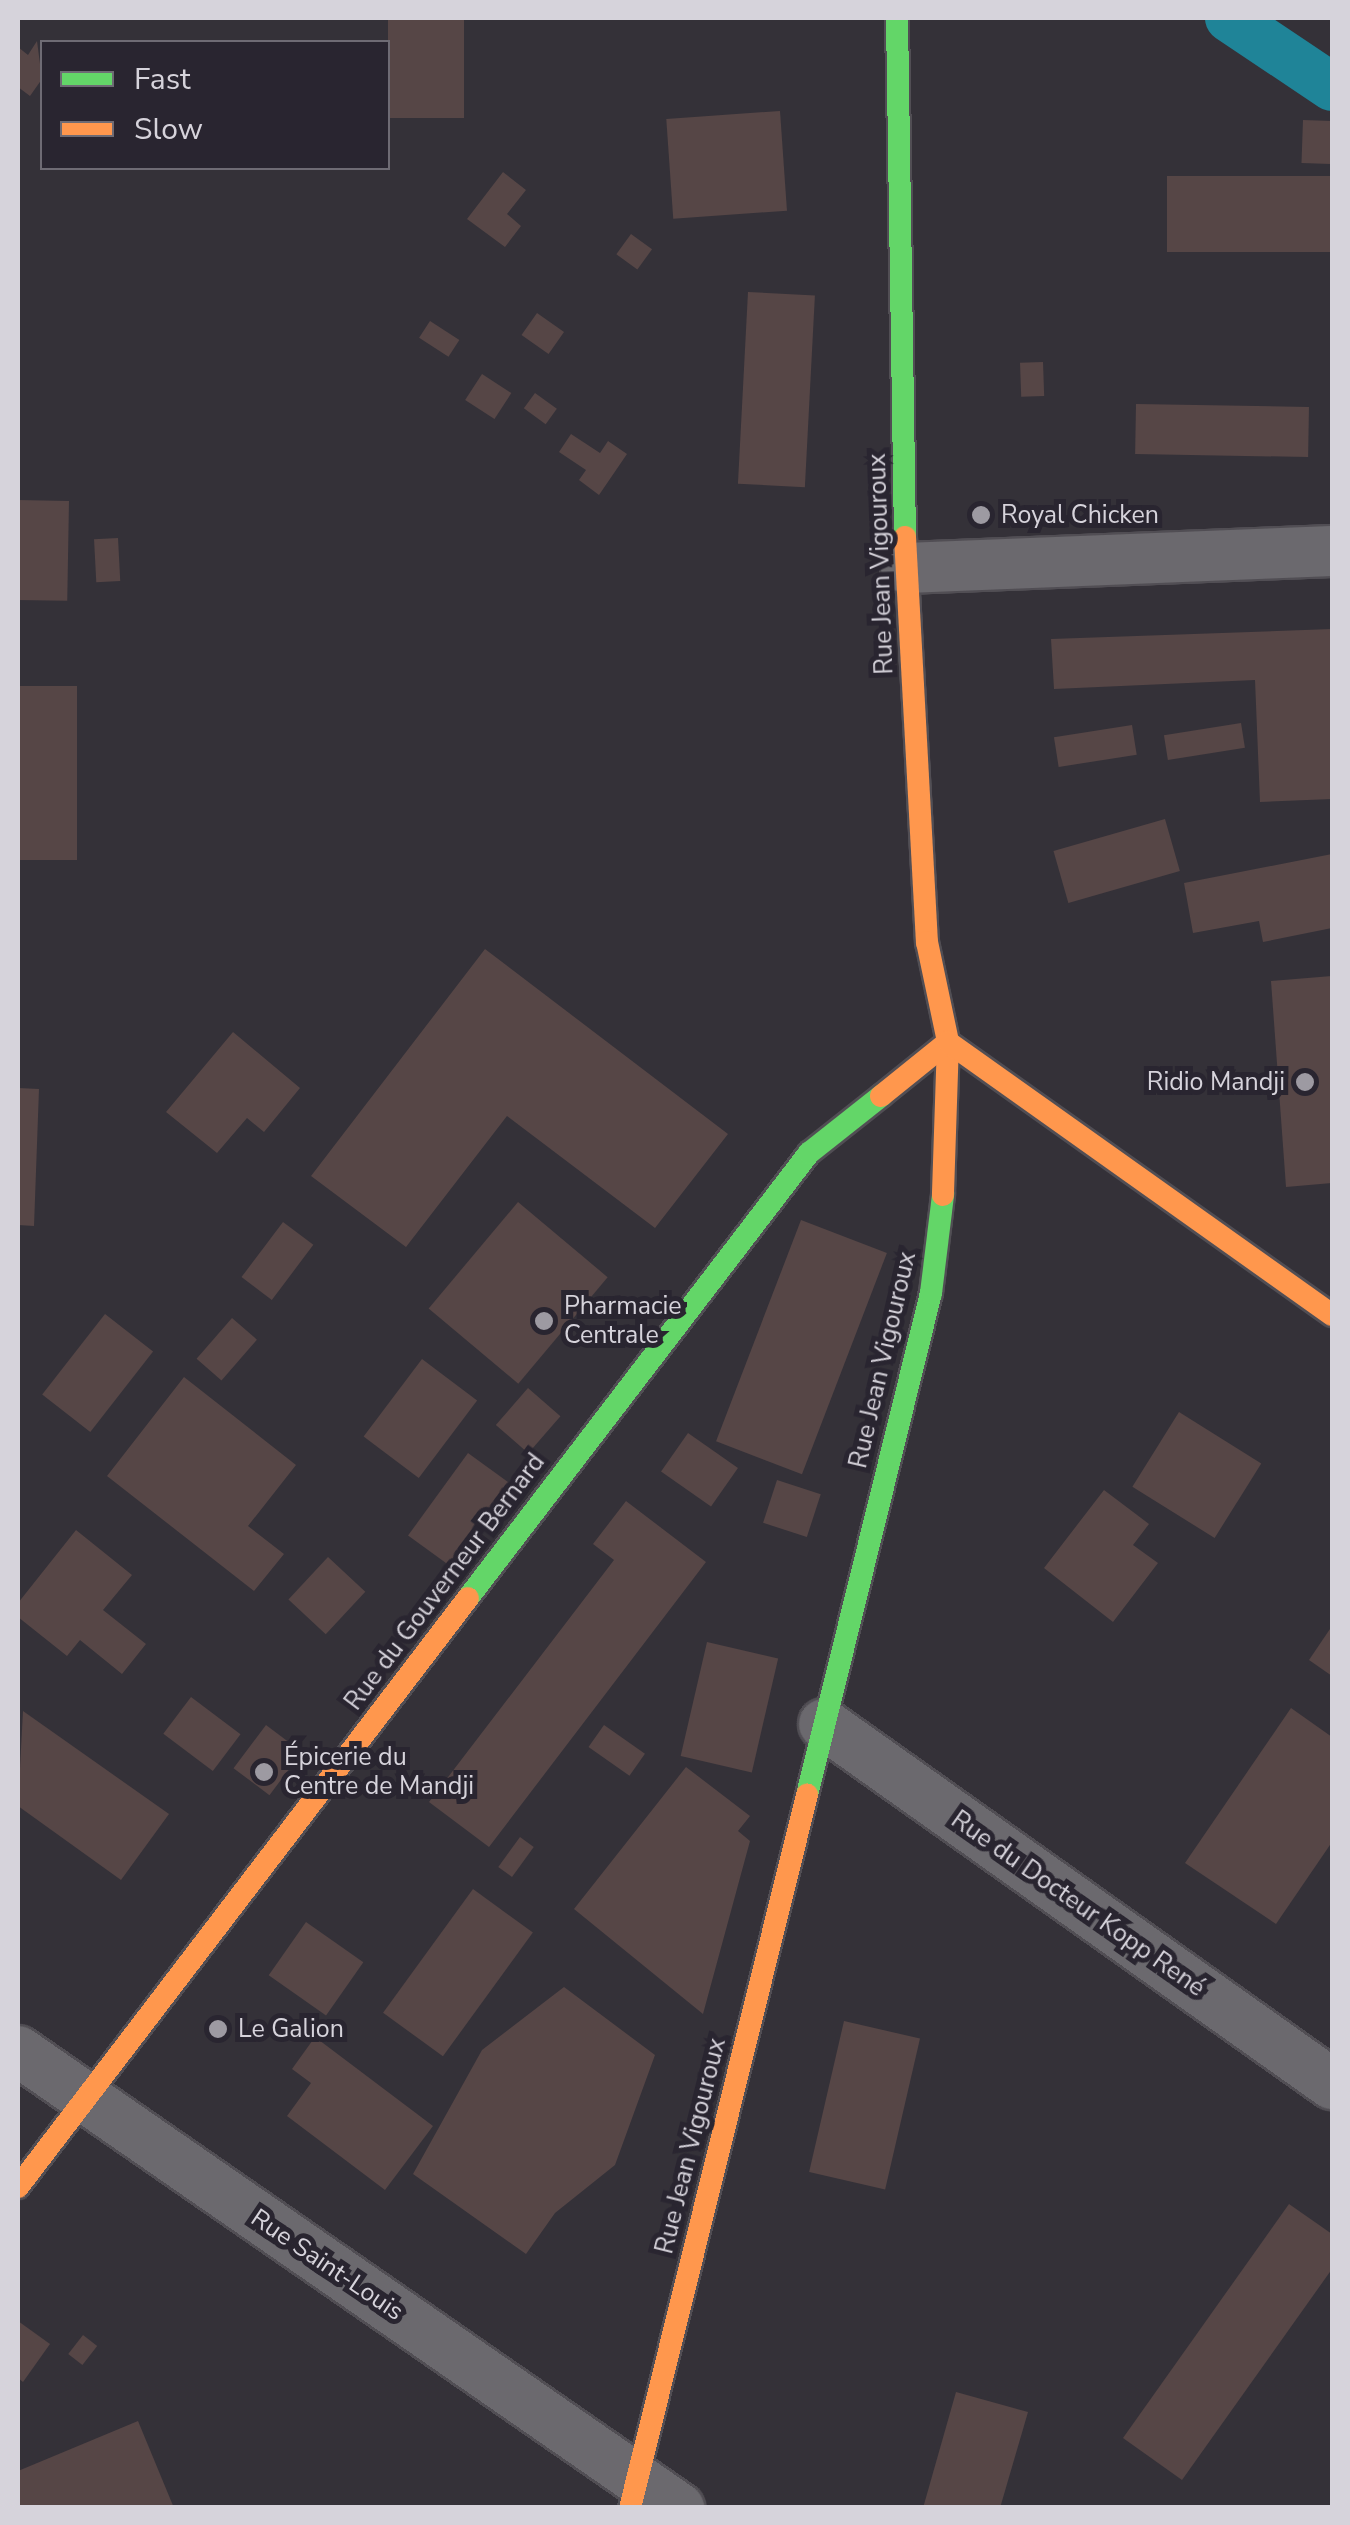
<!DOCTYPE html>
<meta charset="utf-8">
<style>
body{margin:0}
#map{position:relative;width:1350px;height:2525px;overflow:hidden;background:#343138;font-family:"Nunito Sans",sans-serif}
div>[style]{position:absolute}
.canal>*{height:48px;margin:-24px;padding:0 24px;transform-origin:24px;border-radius:24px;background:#1f8498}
.building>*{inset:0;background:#564646;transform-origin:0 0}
.roads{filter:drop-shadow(2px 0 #514e54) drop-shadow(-2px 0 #514e54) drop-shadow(0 2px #514e54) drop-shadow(0 -2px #514e54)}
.street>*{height:50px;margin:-25px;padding:0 25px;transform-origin:25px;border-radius:25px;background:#6b696e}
.fast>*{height:22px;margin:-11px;padding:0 11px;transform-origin:11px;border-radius:11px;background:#63d668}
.slow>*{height:22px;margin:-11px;padding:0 11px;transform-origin:11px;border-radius:11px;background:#ff974d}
.dots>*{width:28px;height:28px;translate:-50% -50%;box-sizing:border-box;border:5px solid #292530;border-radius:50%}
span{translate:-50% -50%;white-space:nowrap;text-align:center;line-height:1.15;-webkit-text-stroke:10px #292530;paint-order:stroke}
.poi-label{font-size:25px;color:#d6d3db}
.left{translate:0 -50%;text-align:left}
.right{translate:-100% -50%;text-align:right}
.street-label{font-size:25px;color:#d6d3db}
.frame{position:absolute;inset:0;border:20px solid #d6d3db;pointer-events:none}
.legend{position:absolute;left:40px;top:40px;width:350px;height:130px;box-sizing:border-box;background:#292530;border:2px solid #6e6b74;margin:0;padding:12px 18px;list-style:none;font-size:30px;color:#d6d3db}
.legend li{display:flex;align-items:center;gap:20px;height:50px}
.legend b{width:50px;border:2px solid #6e6b74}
</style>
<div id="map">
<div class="canal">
<div style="left:1229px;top:18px;width:124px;rotate:33.8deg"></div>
</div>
<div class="building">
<div style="left:388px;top:18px;width:76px;height:100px"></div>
<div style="clip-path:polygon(37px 41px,42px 79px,30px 96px,18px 87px,18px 47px,28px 55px)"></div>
<div style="left:780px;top:111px;width:100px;height:114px;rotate:86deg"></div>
<div style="left:1303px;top:120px;width:29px;height:43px;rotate:2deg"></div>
<div style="clip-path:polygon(503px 172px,526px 190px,507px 214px,521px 226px,505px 247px,467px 219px)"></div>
<div style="left:1332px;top:176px;width:76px;height:165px;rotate:90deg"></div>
<div style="left:631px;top:234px;width:26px;height:25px;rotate:36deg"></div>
<div style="left:748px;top:292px;width:67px;height:192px;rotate:3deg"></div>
<div style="left:537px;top:313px;width:33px;height:27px;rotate:35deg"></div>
<div style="left:430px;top:321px;width:35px;height:20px;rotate:33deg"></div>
<div style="left:1043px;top:362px;width:34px;height:23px;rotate:88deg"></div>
<div style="left:482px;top:374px;width:35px;height:31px;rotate:33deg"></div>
<div style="left:535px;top:393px;width:27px;height:19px;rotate:36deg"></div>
<div style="left:1136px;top:404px;width:173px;height:50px;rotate:1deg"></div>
<div style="clip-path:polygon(571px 434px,600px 453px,608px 441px,627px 454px,599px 495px,579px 480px,586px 470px,559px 452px)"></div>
<div style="left:18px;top:500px;width:51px;height:100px;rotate:1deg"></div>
<div style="left:118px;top:538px;width:43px;height:24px;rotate:87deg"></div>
<div style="clip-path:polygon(1332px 629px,1332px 799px,1260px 802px,1255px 680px,1054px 689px,1051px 639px)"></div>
<div style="left:18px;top:686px;width:59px;height:174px"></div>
<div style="left:1241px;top:723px;width:25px;height:78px;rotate:81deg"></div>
<div style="left:1132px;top:725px;width:30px;height:79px;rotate:81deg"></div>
<div style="left:1165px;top:819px;width:54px;height:116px;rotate:74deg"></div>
<div style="clip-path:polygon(1332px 854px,1332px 928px,1263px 942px,1259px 921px,1193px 933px,1184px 883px)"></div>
<div style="clip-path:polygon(485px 949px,728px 1134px,655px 1228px,507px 1116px,406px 1247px,311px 1176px)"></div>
<div style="clip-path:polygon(1332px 976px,1332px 1183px,1286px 1187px,1271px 981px)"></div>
<div style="clip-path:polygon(233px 1032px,300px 1088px,264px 1132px,247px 1118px,217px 1153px,166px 1112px)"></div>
<div style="clip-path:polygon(18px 1088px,39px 1089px,34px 1226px,18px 1225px)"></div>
<div style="left:518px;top:1202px;width:117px;height:139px;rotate:40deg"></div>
<div style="left:801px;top:1220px;width:92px;height:237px;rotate:21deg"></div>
<div style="left:283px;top:1222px;width:38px;height:69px;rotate:37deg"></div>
<div style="left:105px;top:1314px;width:61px;height:102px;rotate:38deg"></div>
<div style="left:232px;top:1318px;width:33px;height:54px;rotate:41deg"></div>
<div style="left:422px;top:1359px;width:69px;height:97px;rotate:37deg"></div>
<div style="clip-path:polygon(184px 1377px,296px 1465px,248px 1526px,284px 1554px,254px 1591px,107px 1476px)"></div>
<div style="left:528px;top:1388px;width:43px;height:49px;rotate:41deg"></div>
<div style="left:1179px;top:1412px;width:97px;height:88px;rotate:32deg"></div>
<div style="left:688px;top:1433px;width:61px;height:47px;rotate:35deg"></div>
<div style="left:468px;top:1453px;width:52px;height:102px;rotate:36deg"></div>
<div style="left:777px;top:1480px;width:46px;height:45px;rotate:18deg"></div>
<div style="clip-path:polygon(1104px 1490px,1149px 1524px,1133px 1545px,1158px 1563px,1113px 1622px,1044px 1568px)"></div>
<div style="clip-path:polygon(626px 1501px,706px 1562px,489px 1847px,429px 1802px,614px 1560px,593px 1544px)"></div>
<div style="clip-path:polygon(76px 1530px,132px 1575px,103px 1610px,146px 1644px,122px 1674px,80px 1640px,67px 1656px,18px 1617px,18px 1603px)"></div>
<div style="left:328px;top:1557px;width:51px;height:58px;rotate:43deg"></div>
<div style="clip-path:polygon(1332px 1626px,1332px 1676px,1309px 1660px)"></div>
<div style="left:707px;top:1642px;width:73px;height:117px;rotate:13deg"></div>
<div style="left:191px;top:1697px;width:62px;height:46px;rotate:37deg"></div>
<div style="clip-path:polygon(1291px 1708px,1332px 1737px,1332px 1842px,1276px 1924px,1185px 1863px)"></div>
<div style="clip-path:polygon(23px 1711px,169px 1814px,121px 1880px,18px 1806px)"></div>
<div style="left:266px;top:1725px;width:45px;height:54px;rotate:37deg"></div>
<div style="left:604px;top:1725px;width:50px;height:27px;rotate:35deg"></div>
<div style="clip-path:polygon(686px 1767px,750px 1816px,738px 1831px,750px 1841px,703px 2014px,574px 1909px)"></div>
<div style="left:520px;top:1837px;width:17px;height:37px;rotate:36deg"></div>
<div style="left:473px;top:1889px;width:74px;height:153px;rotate:36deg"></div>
<div style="left:306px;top:1922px;width:70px;height:65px;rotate:35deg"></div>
<div style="clip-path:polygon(564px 1987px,655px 2055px,615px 2165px,555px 2213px,526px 2254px,413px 2174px,482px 2050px)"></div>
<div style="left:844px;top:2021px;width:78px;height:155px;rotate:13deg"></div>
<div style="clip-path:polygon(315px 2037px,433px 2126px,385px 2190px,287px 2116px,311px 2083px,292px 2069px)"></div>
<div style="clip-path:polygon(1289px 2204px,1332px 2234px,1332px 2269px,1182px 2480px,1123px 2438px)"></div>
<div style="clip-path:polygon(18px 2321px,50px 2344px,23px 2382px,18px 2378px)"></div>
<div style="left:83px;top:2335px;width:18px;height:24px;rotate:38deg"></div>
<div style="clip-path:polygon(956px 2392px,1028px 2412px,1000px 2508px,923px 2508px)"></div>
<div style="clip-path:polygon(138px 2421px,174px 2508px,18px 2508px,18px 2471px)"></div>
</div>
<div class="roads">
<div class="street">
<div style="left:906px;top:568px;width:426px;rotate:-2.3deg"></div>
<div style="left:824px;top:1724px;width:623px;rotate:35.32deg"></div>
<div style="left:18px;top:2051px;width:804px;rotate:34.66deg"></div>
</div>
<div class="fast">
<div style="left:897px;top:18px;width:519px;rotate:89.12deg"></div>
<div style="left:468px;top:1598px;width:561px;rotate:-52.54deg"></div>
<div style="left:809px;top:1153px;width:92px;rotate:-38.4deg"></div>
<div style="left:807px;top:1795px;width:517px;rotate:-76.13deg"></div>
<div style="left:931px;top:1293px;width:99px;rotate:-83deg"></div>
</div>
<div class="slow">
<div style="left:905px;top:537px;width:406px;rotate:86.9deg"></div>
<div style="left:927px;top:942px;width:102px;rotate:78.1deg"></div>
<div style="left:948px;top:1042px;width:153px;rotate:91.9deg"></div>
<div style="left:881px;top:1096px;width:86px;rotate:-38.9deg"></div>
<div style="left:948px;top:1042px;width:471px;rotate:35.4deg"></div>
<div style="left:18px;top:2187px;width:741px;rotate:-52.62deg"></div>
<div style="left:630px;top:2508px;width:735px;rotate:-76.06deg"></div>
</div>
</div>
<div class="dots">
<div style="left:981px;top:515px;background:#9d9aa2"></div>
<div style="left:1305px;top:1082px;background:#9d9aa2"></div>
<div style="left:544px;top:1321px;background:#9d9aa2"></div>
<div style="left:264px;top:1772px;background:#9d9aa2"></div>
<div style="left:218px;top:2029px;background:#9d9aa2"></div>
</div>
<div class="poi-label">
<span class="left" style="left:1001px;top:515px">Royal Chicken</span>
<span class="right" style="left:1285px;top:1082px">Ridio Mandji</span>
<span class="left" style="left:564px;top:1321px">Pharmacie<br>Centrale</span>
<span class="left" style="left:284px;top:1772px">Épicerie du<br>Centre de Mandji</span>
<span class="left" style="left:238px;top:2029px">Le Galion</span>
</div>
<div class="street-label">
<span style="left:881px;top:564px;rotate:-92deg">Rue Jean Vigouroux</span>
<span style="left:883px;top:1360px;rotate:-77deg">Rue Jean Vigouroux</span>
<span style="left:445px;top:1582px;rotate:-53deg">Rue du Gouverneur Bernard</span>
<span style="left:1078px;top:1904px;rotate:35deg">Rue du Docteur Kopp René</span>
<span style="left:691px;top:2146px;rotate:-76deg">Rue Jean Vigouroux</span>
<span style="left:327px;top:2265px;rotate:34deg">Rue Saint-Louis</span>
</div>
<div class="frame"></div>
<ul class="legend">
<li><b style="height:12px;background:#63d668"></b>Fast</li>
<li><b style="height:12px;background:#ff974d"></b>Slow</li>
</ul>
</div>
